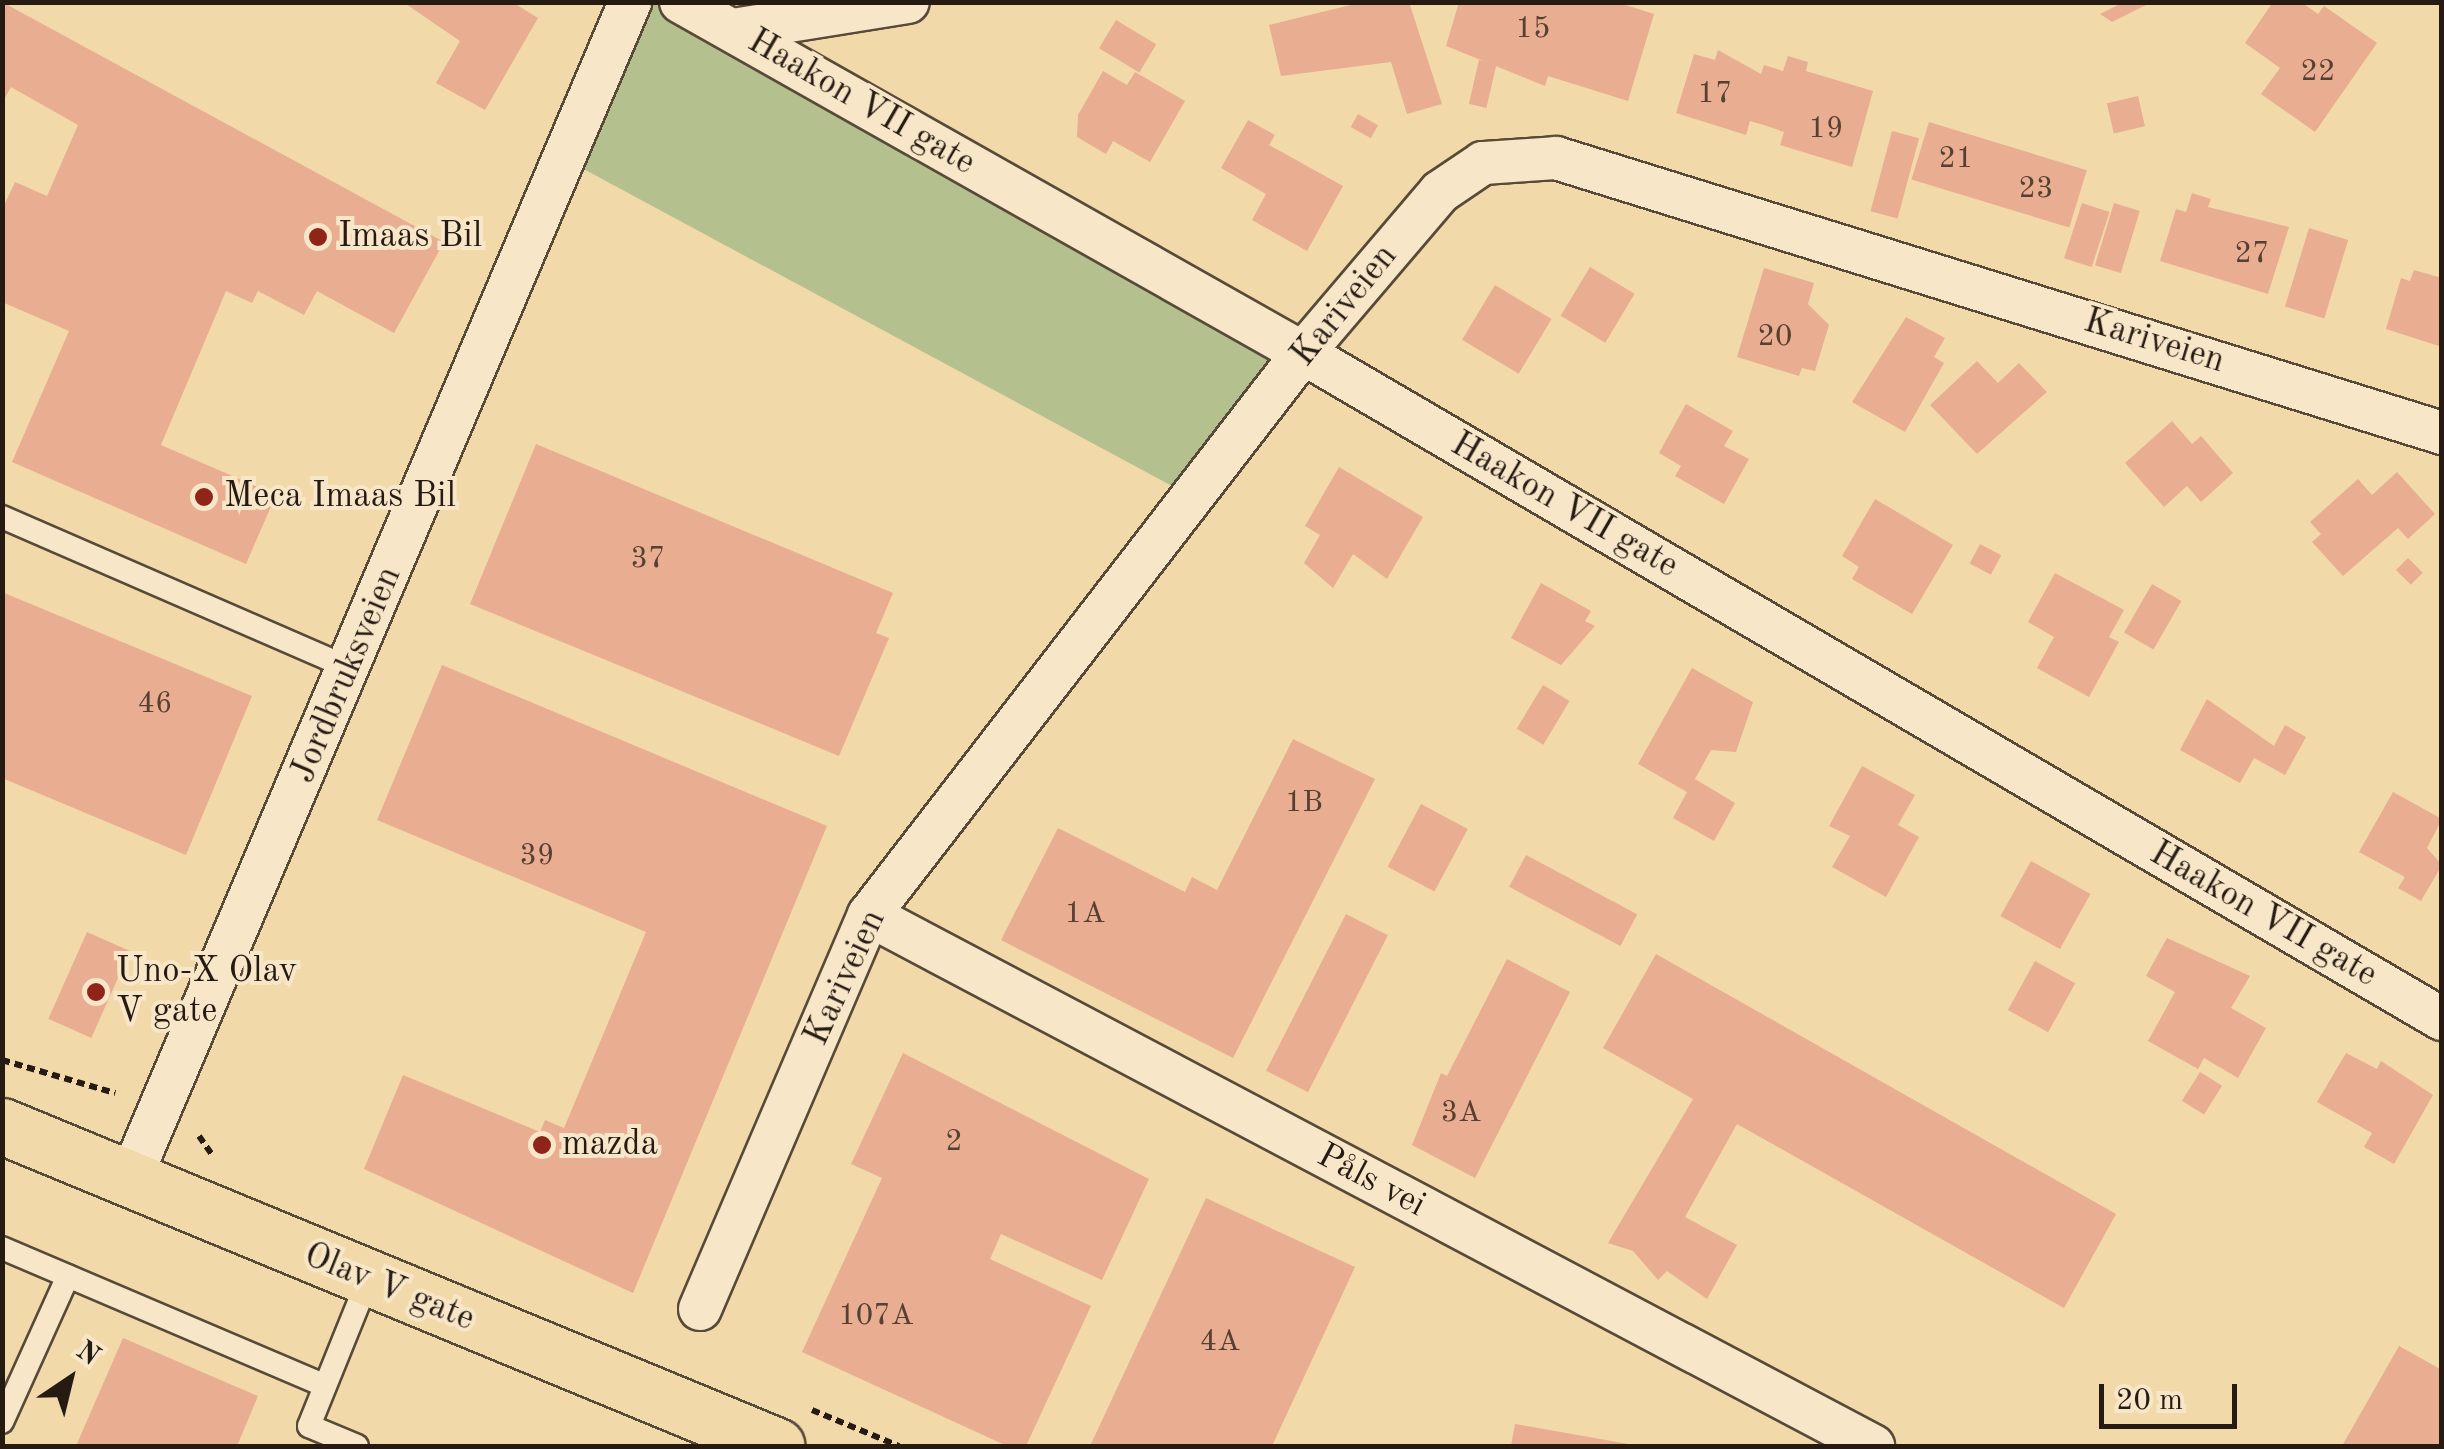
<!DOCTYPE html>
<meta charset="utf-8">
<style>
body{margin:0}
#map{position:relative;width:2444px;height:1449px;overflow:hidden;background:#f2d9aa;font-family:"Old Standard TT",serif}
div>[style]{position:absolute}
.green>*{inset:0;background:#b4c08d}
.building>*{inset:0;background:#e9ad91;transform-origin:0 0}
.path>*{height:6px;margin-top:-3px;transform-origin:0;background:repeating-linear-gradient(90deg,#251b13 0 8px,transparent 0 13px)}
.roads{filter:drop-shadow(2px 0 #584a39) drop-shadow(-2px 0 #584a39) drop-shadow(0 2px #584a39) drop-shadow(0 -2px #584a39)}
.service>*{height:22px;margin:-11px;padding:0 11px;transform-origin:11px;border-radius:11px;background:#f7e6c8}
.minor>*{height:42px;margin:-21px;padding:0 21px;transform-origin:21px;border-radius:21px;background:#f7e6c8}
.trunk>*{height:55px;margin:-27.5px;padding:0 27.5px;transform-origin:27.5px;border-radius:27.5px;background:#f2d9aa}
.dots>*{width:28px;height:28px;translate:-50% -50%;box-sizing:border-box;border:5px solid #f7e6c8;border-radius:50%}
span{translate:-50% -50%;white-space:nowrap;text-align:center;line-height:1.15;-webkit-text-stroke:8px #f7e6c8;paint-order:stroke}
.number-label{font-size:30px;color:#564032}
.number-label span{-webkit-text-stroke-width:0}
.street-label{font-size:35px;color:#251b13}
.poi-label{font-size:35px;color:#251b13}
.left{translate:0 -50%;text-align:left}
.frame{position:absolute;inset:0;border:5px solid #251b13;pointer-events:none}
.north{position:absolute;left:20px;top:1329px;width:100px;height:100px;-webkit-text-stroke:8px #f7e6c8;paint-order:stroke;rotate:35deg;font-size:28px;font-weight:700;line-height:40px;text-align:center;color:#251b13}
.north::after{content:'';display:block;margin:auto;width:35px;height:45px;background:#251b13;clip-path:polygon(50% 0,100% 100%,50% 72%,0 100%)}
.scale{position:absolute;left:2099px;top:1384px;width:138px;height:45px;box-sizing:border-box;border:5px solid #251b13;border-top:0;padding-left:12px;font-size:30px;line-height:35px;white-space:nowrap;color:#251b13;-webkit-text-stroke:8px #f7e6c8;paint-order:stroke}
</style>
<div id="map">
<div class="green">
<div style="clip-path:polygon(630px 3px,679px 3px,1303px 353px,1198px 500px,565px 159px)"></div>
</div>
<div class="building">
<div style="clip-path:polygon(2px 2px,444px 242px,394px 333px,317px 291px,304px 315px,258px 291px,252px 303px,226px 291px,161px 445px,276px 495px,246px 564px,12px 462px,69px 331px,2px 302px,2px 210px,15px 182px,47px 196px,78px 125px,11px 87px,2px 103px)"></div>
<div style="clip-path:polygon(403px 2px,512px 2px,538px 18px,485px 110px,436px 83px,460px 41px)"></div>
<div style="clip-path:polygon(1363px 2px,1409px 2px,1442px 104px,1407px 114px,1391px 62px,1281px 76px,1269px 25px)"></div>
<div style="clip-path:polygon(1459px 2px,1616px 2px,1654px 14px,1628px 101px,1548px 76px,1545px 86px,1446px 46px)"></div>
<div style="clip-path:polygon(2124px 2px,2152px 2px,2112px 22px,2100px 14px)"></div>
<div style="clip-path:polygon(2273px 2px,2301px 2px,2318px 14px,2324px 6px,2377px 43px,2315px 132px,2261px 94px,2280px 68px,2245px 43px)"></div>
<div style="left:1116px;top:20px;width:47px;height:33px;rotate:31deg"></div>
<div style="clip-path:polygon(1718px 50px,1761px 74px,1764px 65px,1783px 71px,1788px 56px,1808px 62px,1806px 71px,1873px 91px,1852px 167px,1780px 145px,1784px 132px,1767px 126px,1750px 121px,1746px 135px,1676px 113px,1694px 54px,1715px 60px)"></div>
<div style="left:1479px;top:60px;width:18px;height:45px;rotate:13deg"></div>
<div style="clip-path:polygon(1103px 71px,1127px 85px,1135px 72px,1185px 101px,1150px 162px,1113px 141px,1106px 154px,1077px 137px,1078px 115px)"></div>
<div style="left:2138px;top:96px;width:31px;height:32px;rotate:77deg"></div>
<div style="left:1358px;top:114px;width:23px;height:15px;rotate:29deg"></div>
<div style="clip-path:polygon(1248px 120px,1275px 135px,1269px 145px,1343px 186px,1307px 251px,1252px 220px,1266px 194px,1221px 168px)"></div>
<div style="left:1929px;top:122px;width:165px;height:60px;rotate:17deg"></div>
<div style="left:1892px;top:131px;width:28px;height:83px;rotate:15deg"></div>
<div style="clip-path:polygon(2192px 193px,2211px 199px,2208px 207px,2289px 227px,2268px 294px,2160px 261px,2176px 209px,2186px 212px)"></div>
<div style="left:2082px;top:203px;width:29px;height:58px;rotate:18deg"></div>
<div style="left:2114px;top:203px;width:27px;height:65px;rotate:17deg"></div>
<div style="left:2309px;top:228px;width:41px;height:82px;rotate:17deg"></div>
<div style="left:1590px;top:267px;width:52px;height:57px;rotate:31deg"></div>
<div style="clip-path:polygon(1764px 268px,1814px 283px,1808px 304px,1829px 325px,1815px 371px,1802px 368px,1799px 376px,1737px 357px)"></div>
<div style="clip-path:polygon(2414px 270px,2442px 278px,2442px 347px,2386px 329px,2401px 278px,2410px 281px)"></div>
<div style="left:1495px;top:285px;width:66px;height:64px;rotate:31deg"></div>
<div style="clip-path:polygon(1906px 317px,1945px 338px,1934px 357px,1944px 363px,1905px 432px,1852px 402px)"></div>
<div style="clip-path:polygon(1977px 361px,1998px 383px,2019px 363px,2047px 392px,1977px 454px,1930px 405px)"></div>
<div style="clip-path:polygon(1686px 404px,1733px 431px,1724px 446px,1749px 459px,1724px 504px,1675px 476px,1681px 466px,1659px 453px)"></div>
<div style="clip-path:polygon(2172px 421px,2192px 444px,2201px 436px,2233px 473px,2201px 502px,2187px 486px,2164px 507px,2125px 463px)"></div>
<div style="clip-path:polygon(536px 444px,893px 593px,876px 633px,889px 638px,839px 756px,470px 604px)"></div>
<div style="clip-path:polygon(1339px 467px,1423px 517px,1387px 579px,1353px 554px,1333px 588px,1304px 563px,1320px 535px,1305px 526px)"></div>
<div style="clip-path:polygon(2397px 472px,2435px 514px,2408px 539px,2398px 528px,2343px 576px,2312px 542px,2321px 534px,2310px 522px,2358px 479px,2372px 495px)"></div>
<div style="clip-path:polygon(1875px 499px,1953px 545px,1912px 614px,1852px 579px,1859px 567px,1842px 556px)"></div>
<div style="left:1980px;top:544px;width:24px;height:22px;rotate:28deg"></div>
<div style="left:2408px;top:558px;width:21px;height:17px;rotate:45deg"></div>
<div style="clip-path:polygon(2055px 573px,2124px 610px,2109px 637px,2119px 642px,2089px 697px,2037px 668px,2054px 637px,2028px 622px)"></div>
<div style="clip-path:polygon(1541px 583px,1591px 611px,1585px 621px,1595px 626px,1561px 665px,1511px 638px)"></div>
<div style="left:2152px;top:584px;width:34px;height:56px;rotate:30deg"></div>
<div style="clip-path:polygon(2px 592px,252px 696px,186px 855px,2px 778px)"></div>
<div style="clip-path:polygon(442px 665px,827px 826px,633px 1293px,364px 1169px,403px 1075px,540px 1132px,545px 1120px,564px 1128px,646px 932px,377px 820px)"></div>
<div style="clip-path:polygon(1692px 668px,1753px 702px,1736px 752px,1711px 750px,1695px 779px,1735px 803px,1714px 841px,1673px 818px,1687px 792px,1638px 764px)"></div>
<div style="left:1543px;top:685px;width:31px;height:51px;rotate:31deg"></div>
<div style="clip-path:polygon(2207px 699px,2274px 746px,2285px 725px,2306px 737px,2285px 775px,2254px 758px,2240px 783px,2180px 750px)"></div>
<div style="clip-path:polygon(1293px 739px,1375px 779px,1233px 1058px,1001px 940px,1058px 828px,1185px 892px,1192px 877px,1217px 890px)"></div>
<div style="clip-path:polygon(1862px 766px,1915px 795px,1898px 825px,1919px 837px,1886px 897px,1832px 867px,1850px 836px,1829px 826px)"></div>
<div style="clip-path:polygon(2393px 792px,2442px 819px,2427px 848px,2442px 865px,2421px 901px,2398px 888px,2405px 877px,2359px 852px)"></div>
<div style="left:1421px;top:804px;width:53px;height:71px;rotate:28deg"></div>
<div style="left:1526px;top:855px;width:126px;height:36px;rotate:28deg"></div>
<div style="left:2031px;top:861px;width:68px;height:63px;rotate:29deg"></div>
<div style="left:1346px;top:914px;width:47px;height:176px;rotate:27deg"></div>
<div style="left:87px;top:932px;width:47px;height:95px;rotate:24deg"></div>
<div style="clip-path:polygon(2167px 938px,2250px 976px,2231px 1008px,2266px 1028px,2238px 1078px,2204px 1058px,2198px 1069px,2148px 1041px,2175px 992px,2146px 976px)"></div>
<div style="clip-path:polygon(1656px 954px,2116px 1214px,2064px 1308px,1737px 1124px,1685px 1217px,1737px 1245px,1707px 1299px,1667px 1271px,1658px 1280px,1633px 1251px,1608px 1243px,1693px 1099px,1603px 1048px)"></div>
<div style="clip-path:polygon(1507px 959px,1570px 992px,1475px 1178px,1412px 1145px,1441px 1073px,1447px 1076px)"></div>
<div style="left:2035px;top:961px;width:46px;height:56px;rotate:29deg"></div>
<div style="clip-path:polygon(903px 1053px,1149px 1179px,1102px 1280px,1001px 1234px,990px 1259px,1091px 1306px,1026px 1446px,1007px 1446px,802px 1352px,882px 1178px,851px 1164px)"></div>
<div style="clip-path:polygon(2346px 1053px,2377px 1069px,2381px 1061px,2433px 1095px,2394px 1164px,2364px 1147px,2372px 1133px,2317px 1102px)"></div>
<div style="left:2200px;top:1072px;width:26px;height:34px;rotate:32deg"></div>
<div style="clip-path:polygon(1206px 1198px,1355px 1267px,1272px 1446px,1090px 1446px)"></div>
<div style="clip-path:polygon(123px 1338px,258px 1396px,237px 1446px,76px 1446px)"></div>
<div style="clip-path:polygon(2399px 1346px,2442px 1370px,2442px 1446px,2342px 1446px)"></div>
<div style="clip-path:polygon(1515px 1424px,1634px 1445px,1634px 1446px,1511px 1446px)"></div>
</div>
<div class="path">
<div style="left:2px;top:1060px;width:118px;rotate:16.3deg"></div>
<div style="left:199px;top:1136px;width:24px;rotate:55deg"></div>
<div style="left:812px;top:1410px;width:94px;rotate:22.5deg"></div>
</div>
<div class="roads">
<div class="service">
<div style="left:2px;top:517px;width:379px;rotate:23.5deg"></div>
<div style="left:2px;top:1248px;width:351px;rotate:23.1deg"></div>
<div style="left:2px;top:1422px;width:160px;rotate:-65.7deg"></div>
<div style="left:357px;top:1446px;width:52px;rotate:-157.4deg"></div>
<div style="left:309px;top:1426px;width:157px;rotate:-68deg"></div>
</div>
<div class="minor">
<div style="left:681px;top:2px;width:714px;rotate:29.44deg"></div>
<div style="left:1303px;top:353px;width:1319px;rotate:30.32deg"></div>
<div style="left:733px;top:30px;width:177px;rotate:-9.1deg"></div>
<div style="left:869px;top:915px;width:1136px;rotate:27.87deg"></div>
<div style="left:130px;top:1179px;width:1279px;rotate:-66.98deg"></div>
<div style="left:700px;top:1309px;width:429px;rotate:-66.8deg"></div>
<div style="left:869px;top:915px;width:710px;rotate:-52.32deg"></div>
<div style="left:1303px;top:353px;width:211px;rotate:-49.6deg"></div>
<div style="left:1440px;top:192px;width:52px;rotate:-34deg"></div>
<div style="left:1483px;top:163px;width:73px;rotate:-3.9deg"></div>
<div style="left:1556px;top:158px;width:928px;rotate:17.24deg"></div>
</div>
<div class="trunk">
<div style="left:2px;top:1126px;width:838px;rotate:22.44deg"></div>
</div>
</div>
<div class="dots">
<div style="left:318px;top:237px;background:#8f2418"></div>
<div style="left:204px;top:497px;background:#8f2418"></div>
<div style="left:96px;top:992px;background:#8f2418"></div>
<div style="left:542px;top:1145px;background:#8f2418"></div>
</div>
<div class="number-label">
<span style="left:1533px;top:29px">15</span>
<span style="left:2318px;top:72px">22</span>
<span style="left:1715px;top:94px">17</span>
<span style="left:1826px;top:129px">19</span>
<span style="left:1956px;top:159px">21</span>
<span style="left:2036px;top:189px">23</span>
<span style="left:2252px;top:254px">27</span>
<span style="left:1775px;top:337px">20</span>
<span style="left:648px;top:559px">37</span>
<span style="left:155px;top:704px">46</span>
<span style="left:1304px;top:803px">1B</span>
<span style="left:537px;top:856px">39</span>
<span style="left:1085px;top:914px">1A</span>
<span style="left:1461px;top:1113px">3A</span>
<span style="left:954px;top:1142px">2</span>
<span style="left:876px;top:1316px">107A</span>
<span style="left:1220px;top:1342px">4A</span>
</div>
<div class="street-label">
<span style="left:861px;top:103px;rotate:30deg">Haakon VII gate</span>
<span style="left:1345px;top:306px;rotate:-51deg">Kariveien</span>
<span style="left:2154px;top:342px;rotate:17deg">Kariveien</span>
<span style="left:1564px;top:506px;rotate:30deg">Haakon VII gate</span>
<span style="left:347px;top:675px;rotate:-67deg">Jordbruksveien</span>
<span style="left:2263px;top:915px;rotate:30deg">Haakon VII gate</span>
<span style="left:846px;top:978px;rotate:-65deg">Kariveien</span>
<span style="left:1371px;top:1181px;rotate:28deg">Påls vei</span>
<span style="left:389px;top:1288px;rotate:22deg">Olav V gate</span>
</div>
<div class="poi-label">
<span class="left" style="left:338px;top:237px">Imaas Bil</span>
<span class="left" style="left:224px;top:497px">Meca Imaas Bil</span>
<span class="left" style="left:116px;top:992px">Uno-X Olav<br>V gate</span>
<span class="left" style="left:562px;top:1145px">mazda</span>
</div>
<div class="frame"></div>
<div class="north">N</div>
<div class="scale">20 m</div>
</div>
